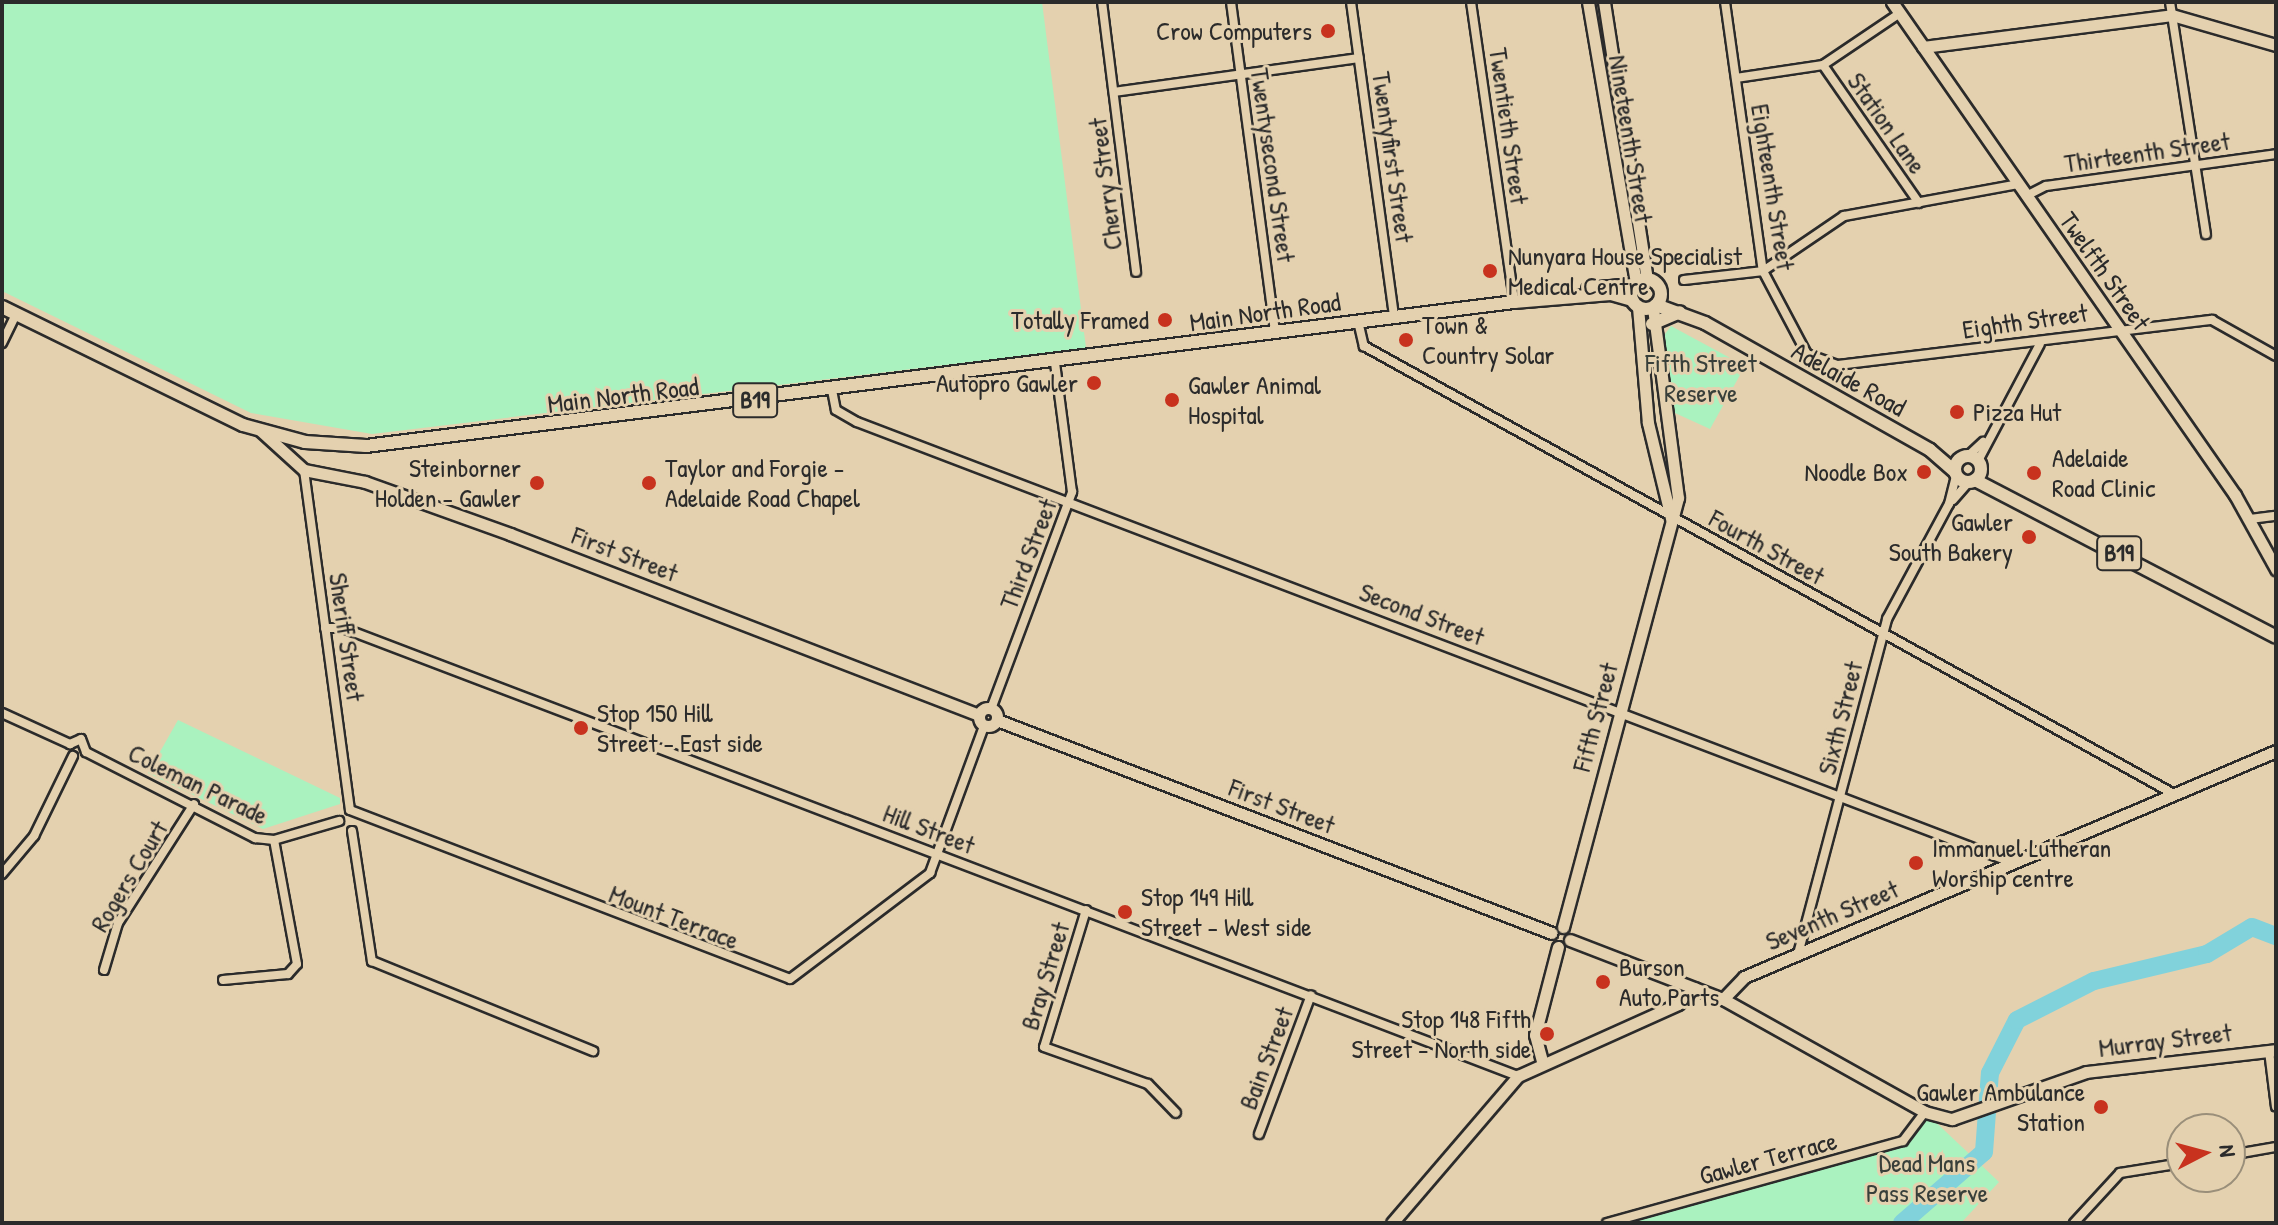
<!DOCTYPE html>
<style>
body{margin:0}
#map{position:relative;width:2278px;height:1225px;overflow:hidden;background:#e4d1af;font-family:"Patrick Hand",sans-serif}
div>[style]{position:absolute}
.green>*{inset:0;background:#aaf2bf}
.river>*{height:18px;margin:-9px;padding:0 9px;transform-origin:9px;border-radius:9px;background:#81d2db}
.roads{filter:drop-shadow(2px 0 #2b2b2b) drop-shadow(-2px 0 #2b2b2b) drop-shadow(0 2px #2b2b2b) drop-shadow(0 -2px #2b2b2b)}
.street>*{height:8px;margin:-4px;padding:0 4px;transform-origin:4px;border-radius:4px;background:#e4d1af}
.secondary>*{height:11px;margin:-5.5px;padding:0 5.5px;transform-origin:5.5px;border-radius:5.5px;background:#e4d1af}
.secondary>.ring{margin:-5.5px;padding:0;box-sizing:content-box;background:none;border:11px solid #e4d1af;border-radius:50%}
.primary>*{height:12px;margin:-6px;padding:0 6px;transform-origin:6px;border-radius:6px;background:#e4d1af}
.primary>.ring{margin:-6px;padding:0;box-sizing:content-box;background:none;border:12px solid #e4d1af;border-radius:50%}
.dots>*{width:22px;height:22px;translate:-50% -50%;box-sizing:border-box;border:4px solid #e4d1af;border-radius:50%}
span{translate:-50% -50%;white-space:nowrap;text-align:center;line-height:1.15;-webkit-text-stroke:6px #e4d1af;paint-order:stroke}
.shield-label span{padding:2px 6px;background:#e4d1af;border:2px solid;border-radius:6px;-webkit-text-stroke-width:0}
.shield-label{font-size:24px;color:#2b2b2b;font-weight:700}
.poi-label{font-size:26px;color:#2b2b2b}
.right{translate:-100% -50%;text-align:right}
.left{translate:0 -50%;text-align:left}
.street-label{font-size:26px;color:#2b2b2b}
.park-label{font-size:26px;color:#383f3a}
.frame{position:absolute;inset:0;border:4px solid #2b2b2b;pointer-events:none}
.north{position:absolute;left:2166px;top:1113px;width:80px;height:80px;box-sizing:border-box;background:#e4d1af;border:2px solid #9a8f7a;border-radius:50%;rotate:84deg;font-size:22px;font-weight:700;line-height:32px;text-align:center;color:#2b2b2b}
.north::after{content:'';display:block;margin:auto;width:28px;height:36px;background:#c8321e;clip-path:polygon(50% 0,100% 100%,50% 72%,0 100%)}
</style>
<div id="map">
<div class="green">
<div style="clip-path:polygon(2px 2px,1042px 2px,1086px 348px,372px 434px,251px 413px,2px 291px)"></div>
<div style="clip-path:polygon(1671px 326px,1745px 366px,1710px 429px,1675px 413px,1662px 338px)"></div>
<div style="clip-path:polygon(178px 720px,340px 798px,340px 804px,263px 829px,148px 773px)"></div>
<div style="clip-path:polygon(1925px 1112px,1999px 1182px,1961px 1223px,1607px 1223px,1903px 1141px)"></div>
</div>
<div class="river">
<div style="left:1902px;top:1223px;width:108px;rotate:-40.9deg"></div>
<div style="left:1984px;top:1152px;width:79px;rotate:-85.7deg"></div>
<div style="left:1990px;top:1073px;width:59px;rotate:-63deg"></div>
<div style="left:2017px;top:1020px;width:86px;rotate:-26.9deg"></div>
<div style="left:2094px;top:981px;width:116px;rotate:-13.4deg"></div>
<div style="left:2207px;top:954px;width:52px;rotate:-31deg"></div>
<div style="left:2252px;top:927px;width:26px;rotate:21deg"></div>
</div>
<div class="roads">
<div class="street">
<div style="left:1102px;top:2px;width:272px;rotate:82.8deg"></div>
<div style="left:1231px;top:2px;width:334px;rotate:82.4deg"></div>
<div style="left:1351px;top:2px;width:318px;rotate:82.2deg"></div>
<div style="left:1471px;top:2px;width:303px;rotate:81.8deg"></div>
<div style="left:1725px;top:2px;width:272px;rotate:82deg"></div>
<div style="left:1763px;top:271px;width:94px;rotate:62.1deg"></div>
<div style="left:1807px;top:354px;width:33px;rotate:20deg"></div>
<div style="left:1838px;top:365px;width:377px;rotate:-6.9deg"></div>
<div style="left:2212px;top:320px;width:73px;rotate:29.4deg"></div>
<div style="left:2170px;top:2px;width:235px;rotate:81.2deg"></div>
<div style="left:1823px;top:65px;width:168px;rotate:55.2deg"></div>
<div style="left:1736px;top:78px;width:88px;rotate:-8.5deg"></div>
<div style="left:1823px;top:65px;width:93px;rotate:-34deg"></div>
<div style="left:1114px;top:92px;width:247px;rotate:-7.9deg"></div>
<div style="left:2026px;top:196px;width:22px;rotate:-27deg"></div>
<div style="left:2046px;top:186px;width:232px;rotate:-7.9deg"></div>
<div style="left:1684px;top:280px;width:80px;rotate:-6.5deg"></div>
<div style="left:1763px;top:271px;width:98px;rotate:-34.2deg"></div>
<div style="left:1844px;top:216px;width:177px;rotate:-10.4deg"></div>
<div style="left:1358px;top:321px;width:26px;rotate:77deg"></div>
<div style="left:1364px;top:346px;width:926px;rotate:28.95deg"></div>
<div style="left:2px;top:343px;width:32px;rotate:-64deg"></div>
<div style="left:832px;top:390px;width:20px;rotate:79deg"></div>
<div style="left:836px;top:410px;width:24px;rotate:30deg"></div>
<div style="left:857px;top:422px;width:1237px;rotate:20.88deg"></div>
<div style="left:1968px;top:456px;width:21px;rotate:-43deg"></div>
<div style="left:1978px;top:461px;width:132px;rotate:-62.1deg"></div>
<div style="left:304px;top:470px;width:343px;rotate:82.3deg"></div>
<div style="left:1953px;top:500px;width:23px;rotate:-49deg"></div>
<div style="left:2250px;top:519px;width:26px;rotate:-7deg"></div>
<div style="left:325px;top:628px;width:18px"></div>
<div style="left:343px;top:628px;width:1258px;rotate:20.87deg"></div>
<div style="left:991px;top:709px;width:232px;rotate:-69.5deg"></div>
<div style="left:1072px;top:492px;width:131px;rotate:-97.5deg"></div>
<div style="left:2px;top:713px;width:75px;rotate:24.5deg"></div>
<div style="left:70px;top:744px;width:12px;rotate:-24deg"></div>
<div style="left:81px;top:739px;width:14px;rotate:69deg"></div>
<div style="left:86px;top:752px;width:190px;rotate:27deg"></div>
<div style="left:255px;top:838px;width:19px;rotate:6deg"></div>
<div style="left:274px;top:840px;width:68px;rotate:-16.3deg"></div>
<div style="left:350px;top:810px;width:471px;rotate:21deg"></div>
<div style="left:790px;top:979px;width:176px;rotate:-37.1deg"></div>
<div style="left:930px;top:873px;width:157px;rotate:-69.8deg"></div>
<div style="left:352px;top:831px;width:132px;rotate:81.3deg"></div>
<div style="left:372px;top:961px;width:239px;rotate:22.2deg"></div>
<div style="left:2px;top:874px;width:50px;rotate:-49.9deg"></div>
<div style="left:34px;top:836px;width:89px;rotate:-64deg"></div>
<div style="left:1086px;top:910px;width:143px;rotate:107deg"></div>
<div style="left:1044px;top:1047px;width:110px;rotate:19.6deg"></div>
<div style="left:1148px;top:1084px;width:40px;rotate:46deg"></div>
<div style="left:1798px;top:954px;width:347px;rotate:-75.1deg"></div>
<div style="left:1887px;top:619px;width:131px;rotate:-61.7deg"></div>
<div style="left:1949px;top:504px;width:30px;rotate:-76deg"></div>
<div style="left:104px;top:970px;width:49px;rotate:-73.4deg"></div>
<div style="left:118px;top:923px;width:141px;rotate:-57.4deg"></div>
<div style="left:223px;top:980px;width:65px;rotate:-5.3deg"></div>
<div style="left:288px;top:974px;width:13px;rotate:-48deg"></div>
<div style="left:297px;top:964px;width:126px;rotate:-100.5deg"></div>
<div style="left:2269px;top:1051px;width:56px;rotate:82.9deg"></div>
<div style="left:1259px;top:1134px;width:148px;rotate:-69.5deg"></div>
<div style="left:2230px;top:1155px;width:47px;rotate:-9.9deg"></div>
<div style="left:1607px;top:1223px;width:307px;rotate:-15.5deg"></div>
<div style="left:1903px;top:1141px;width:36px;rotate:-53deg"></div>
<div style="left:2074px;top:1223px;width:68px;rotate:-47.4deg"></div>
<div style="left:2120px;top:1173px;width:63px;rotate:-9.2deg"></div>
</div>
<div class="secondary">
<div style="left:1588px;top:2px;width:284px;rotate:80.3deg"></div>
<div style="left:1604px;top:2px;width:280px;rotate:81.2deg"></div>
<div style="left:1892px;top:2px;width:601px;rotate:55.17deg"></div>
<div style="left:2235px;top:495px;width:85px;rotate:61deg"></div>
<div style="left:1923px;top:47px;width:251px;rotate:-7.3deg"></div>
<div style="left:2172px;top:15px;width:108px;rotate:16.1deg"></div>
<div style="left:1638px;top:307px;width:116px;rotate:85.1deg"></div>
<div style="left:1648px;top:423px;width:98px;rotate:76.4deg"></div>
<div style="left:261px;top:431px;width:58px;rotate:42.2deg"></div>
<div style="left:304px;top:470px;width:62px;rotate:11.1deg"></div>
<div style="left:365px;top:482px;width:154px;rotate:19.7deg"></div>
<div style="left:510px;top:534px;width:503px;rotate:21.1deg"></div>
<div class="ring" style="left:979px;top:708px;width:7px;height:7px"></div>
<div style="left:997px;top:720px;width:594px;rotate:21deg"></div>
<div style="left:1563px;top:927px;width:444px;rotate:-75deg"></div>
<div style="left:1678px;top:498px;width:193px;rotate:-97.5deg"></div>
<div style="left:1570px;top:940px;width:164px;rotate:21.1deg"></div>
<div style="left:1723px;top:999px;width:231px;rotate:29.2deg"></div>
<div style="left:1925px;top:1112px;width:28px;rotate:15deg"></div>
<div style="left:1952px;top:1119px;width:142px;rotate:-19.3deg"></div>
<div style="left:2086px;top:1072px;width:191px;rotate:-6.6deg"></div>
<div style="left:1723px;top:999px;width:30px;rotate:-46deg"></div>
<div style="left:1744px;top:977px;width:578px;rotate:-23.02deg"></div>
<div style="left:1542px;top:1061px;width:27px;rotate:-105deg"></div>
<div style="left:1535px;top:1035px;width:91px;rotate:-75.4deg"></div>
<div style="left:1392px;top:1223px;width:194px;rotate:-49.4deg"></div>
<div style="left:1518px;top:1076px;width:175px;rotate:-24.2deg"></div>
<div style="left:1678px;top:1004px;width:23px;rotate:-43deg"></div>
</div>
<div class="primary">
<div class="ring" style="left:1631px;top:279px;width:18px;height:18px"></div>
<div style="left:1588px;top:289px;width:45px;rotate:-5.1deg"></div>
<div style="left:1656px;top:305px;width:52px;rotate:20.2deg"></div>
<div style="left:1705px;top:323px;width:258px;rotate:29.4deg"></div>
<div style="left:1930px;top:450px;width:33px;rotate:41deg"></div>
<div style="left:2px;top:307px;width:268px;rotate:26.1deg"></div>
<div style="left:243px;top:425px;width:64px;rotate:15.3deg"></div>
<div style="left:305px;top:442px;width:61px;rotate:3.8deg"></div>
<div style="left:366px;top:446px;width:1157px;rotate:-7.15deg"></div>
<div style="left:1514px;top:302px;width:97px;rotate:-4.7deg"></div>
<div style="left:1611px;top:294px;width:22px;rotate:16deg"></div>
<div style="left:1652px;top:324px;width:30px;rotate:-23deg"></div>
<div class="ring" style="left:1955px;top:456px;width:14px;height:14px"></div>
<div style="left:1975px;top:480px;width:339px;rotate:27.5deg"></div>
</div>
</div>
<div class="dots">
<div style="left:1328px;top:31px;background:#c8321e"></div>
<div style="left:1490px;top:271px;background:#c8321e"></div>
<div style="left:1165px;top:320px;background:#c8321e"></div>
<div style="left:1406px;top:340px;background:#c8321e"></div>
<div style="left:1094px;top:383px;background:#c8321e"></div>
<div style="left:1172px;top:400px;background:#c8321e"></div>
<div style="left:1957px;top:412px;background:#c8321e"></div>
<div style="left:1924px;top:472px;background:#c8321e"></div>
<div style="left:2034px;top:473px;background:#c8321e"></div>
<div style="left:537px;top:483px;background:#c8321e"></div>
<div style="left:649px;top:483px;background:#c8321e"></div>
<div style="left:2029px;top:537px;background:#c8321e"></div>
<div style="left:581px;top:728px;background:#c8321e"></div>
<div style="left:1916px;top:863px;background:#c8321e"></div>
<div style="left:1125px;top:912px;background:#c8321e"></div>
<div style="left:1603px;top:982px;background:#c8321e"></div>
<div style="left:1547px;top:1034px;background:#c8321e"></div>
<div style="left:2101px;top:1107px;background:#c8321e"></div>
</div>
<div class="shield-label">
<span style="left:755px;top:400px">B19</span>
<span style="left:2119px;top:553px">B19</span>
</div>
<div class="poi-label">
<span class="right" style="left:1312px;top:31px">Crow Computers</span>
<span class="left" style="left:1508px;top:271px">Nunyara House Specialist<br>Medical Centre</span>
<span class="right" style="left:1149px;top:320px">Totally Framed</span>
<span class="left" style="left:1422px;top:340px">Town &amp;<br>Country Solar</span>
<span class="right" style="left:1078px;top:383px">Autopro Gawler</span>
<span class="left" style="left:1188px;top:400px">Gawler Animal<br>Hospital</span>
<span class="left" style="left:1973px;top:412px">Pizza Hut</span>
<span class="left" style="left:2052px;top:473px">Adelaide<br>Road Clinic</span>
<span class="right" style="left:521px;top:483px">Steinborner<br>Holden - Gawler</span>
<span class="left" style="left:665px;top:483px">Taylor and Forgie -<br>Adelaide Road Chapel</span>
<span class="right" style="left:1908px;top:472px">Noodle Box</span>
<span class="right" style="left:2013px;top:537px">Gawler<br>South Bakery</span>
<span class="left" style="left:597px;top:728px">Stop 150 Hill<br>Street - East side</span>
<span class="left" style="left:1932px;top:863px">Immanuel Lutheran<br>Worship centre</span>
<span class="left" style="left:1141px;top:912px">Stop 149 Hill<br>Street - West side</span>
<span class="left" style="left:1619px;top:982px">Burson<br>Auto Parts</span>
<span class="right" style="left:1531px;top:1034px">Stop 148 Fifth<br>Street - North side</span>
<span class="right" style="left:2085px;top:1107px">Gawler Ambulance<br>Station</span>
</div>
<div class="street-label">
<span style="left:1887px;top:123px;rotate:55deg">Station Lane</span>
<span style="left:1509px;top:126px;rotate:82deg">Twentieth Street</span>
<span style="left:1631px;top:139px;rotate:81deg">Nineteenth Street</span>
<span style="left:2147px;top:152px;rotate:-8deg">Thirteenth Street</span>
<span style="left:1393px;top:157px;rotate:82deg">Twentyfirst Street</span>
<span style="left:1273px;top:165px;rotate:82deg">Twentysecond Street</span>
<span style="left:1105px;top:184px;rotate:-97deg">Cherry Street</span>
<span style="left:1773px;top:187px;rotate:81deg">Eighteenth Street</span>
<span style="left:2105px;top:271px;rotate:55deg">Twelfth Street</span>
<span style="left:1265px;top:312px;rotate:-8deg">Main North Road</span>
<span style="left:2025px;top:321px;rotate:-8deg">Eighth Street</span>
<span style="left:1849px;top:379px;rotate:29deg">Adelaide Road</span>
<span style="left:623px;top:395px;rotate:-7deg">Main North Road</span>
<span style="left:1767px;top:547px;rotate:29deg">Fourth Street</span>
<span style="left:625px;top:554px;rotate:21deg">First Street</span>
<span style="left:1028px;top:554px;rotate:-69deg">Third Street</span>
<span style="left:1422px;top:614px;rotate:21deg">Second Street</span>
<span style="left:347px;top:637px;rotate:82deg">Sheriff Street</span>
<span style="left:1595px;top:717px;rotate:-75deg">Fifth Street</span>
<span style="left:1840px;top:718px;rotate:-76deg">Sixth Street</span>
<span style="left:198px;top:784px;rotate:26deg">Coleman Parade</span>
<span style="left:1282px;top:806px;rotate:21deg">First Street</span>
<span style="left:929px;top:829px;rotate:21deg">Hill Street</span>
<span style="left:129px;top:876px;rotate:-59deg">Rogers Court</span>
<span style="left:1832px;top:915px;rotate:-23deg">Seventh Street</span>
<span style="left:674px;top:917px;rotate:21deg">Mount Terrace</span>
<span style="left:1045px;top:976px;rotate:-73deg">Bray Street</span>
<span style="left:2165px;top:1040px;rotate:-7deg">Murray Street</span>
<span style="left:1266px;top:1058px;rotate:-69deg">Bain Street</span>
<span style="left:1768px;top:1158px;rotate:-15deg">Gawler Terrace</span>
</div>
<div class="park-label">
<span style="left:1701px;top:378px">Fifth Street<br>Reserve</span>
<span style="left:1927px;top:1178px">Dead Mans<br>Pass Reserve</span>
</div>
<div class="frame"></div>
<div class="north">N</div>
</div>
